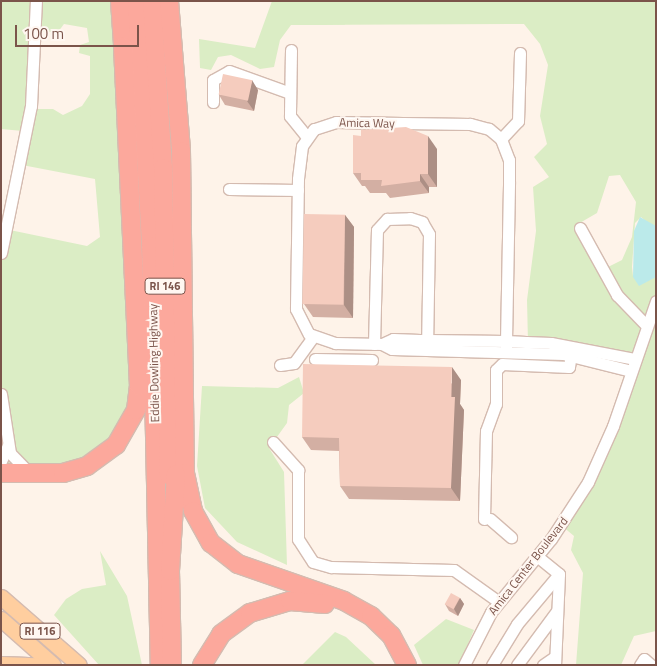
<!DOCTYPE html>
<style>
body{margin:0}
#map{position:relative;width:657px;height:666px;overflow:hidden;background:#fef3e9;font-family:"Titillium Web",sans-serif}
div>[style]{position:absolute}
.green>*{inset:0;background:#dbedc5}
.water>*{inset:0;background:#bbeaea}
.roads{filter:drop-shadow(1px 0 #d4bbb0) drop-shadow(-1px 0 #d4bbb0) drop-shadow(0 1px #d4bbb0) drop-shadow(0 -1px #d4bbb0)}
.minor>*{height:11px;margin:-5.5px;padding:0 5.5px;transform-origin:5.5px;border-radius:5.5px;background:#fff}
.major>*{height:15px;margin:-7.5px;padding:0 7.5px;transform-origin:7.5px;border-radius:7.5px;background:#ffce9f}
.highway>*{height:18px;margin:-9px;padding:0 9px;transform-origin:9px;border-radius:9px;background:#fca89c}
.wall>*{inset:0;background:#d3afa3}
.shaded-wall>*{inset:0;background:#ac8f85}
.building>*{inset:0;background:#f5ccbe;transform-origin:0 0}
span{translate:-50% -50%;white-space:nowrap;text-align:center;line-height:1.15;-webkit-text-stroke:4px #fff7f1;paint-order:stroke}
.shield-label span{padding:1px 4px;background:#fff7f1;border:1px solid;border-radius:4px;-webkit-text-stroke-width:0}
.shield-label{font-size:11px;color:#7b544a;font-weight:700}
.street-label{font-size:12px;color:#7b544a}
.frame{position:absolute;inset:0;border:2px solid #7b544a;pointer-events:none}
.scale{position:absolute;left:15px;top:25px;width:124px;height:22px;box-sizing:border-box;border:2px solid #7b544a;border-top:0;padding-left:6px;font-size:15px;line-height:18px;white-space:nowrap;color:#7b544a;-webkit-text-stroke:4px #fff7f1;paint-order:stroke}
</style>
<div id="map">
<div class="green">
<div style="clip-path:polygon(evenodd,1px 1px,118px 1px,134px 407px,91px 470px,1px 469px,1px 245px,5px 229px,87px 246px,100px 237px,95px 179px,22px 165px,23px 131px,1px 129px,1px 1px,64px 24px,87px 28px,89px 42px,80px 45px,79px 53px,90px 56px,90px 94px,82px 106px,63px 115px,53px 109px,30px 109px,37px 32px,58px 32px,64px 24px)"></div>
<div style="clip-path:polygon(evenodd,272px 1px,656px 1px,656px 230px,641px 217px,635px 223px,632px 267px,633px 276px,656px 276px,656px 631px,634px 636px,621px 665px,576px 665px,583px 573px,571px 550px,574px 536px,562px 526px,588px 481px,632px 361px,528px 343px,527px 300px,536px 231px,533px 187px,549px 177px,534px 157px,547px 144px,540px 116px,548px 65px,540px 44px,524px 24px,291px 25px,280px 40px,274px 67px,260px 69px,231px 55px,218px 57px,211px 70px,200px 68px,199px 39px,255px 48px,272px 1px,620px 175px,636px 202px,632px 237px,622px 260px,600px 271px,578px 224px,597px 213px,609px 176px,620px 175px)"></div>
<div style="clip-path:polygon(299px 377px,304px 393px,289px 405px,287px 423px,269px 448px,284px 472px,287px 565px,237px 542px,205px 508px,197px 466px,202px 386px,278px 388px)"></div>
<div style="clip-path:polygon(100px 551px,127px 596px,142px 665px,99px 665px,54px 615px,66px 599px,82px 589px,106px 585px)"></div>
<div style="clip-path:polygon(446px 619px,474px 630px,459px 665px,423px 665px,414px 645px)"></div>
<div style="clip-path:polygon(335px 632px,346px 637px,376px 665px,302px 665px)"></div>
</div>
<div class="water">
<div style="clip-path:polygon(640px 217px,656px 226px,656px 277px,639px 286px,633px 277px,634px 231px)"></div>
</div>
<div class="roads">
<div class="minor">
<div style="left:291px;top:50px;width:66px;rotate:90.9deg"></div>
<div style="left:290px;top:116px;width:27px;rotate:51deg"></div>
<div style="left:213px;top:102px;width:22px;rotate:-90deg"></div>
<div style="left:213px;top:80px;width:18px;rotate:-29deg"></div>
<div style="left:229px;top:71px;width:65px;rotate:19.8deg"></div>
<div style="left:501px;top:139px;width:25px;rotate:-47deg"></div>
<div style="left:518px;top:121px;width:68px;rotate:-88.3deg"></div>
<div style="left:229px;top:189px;width:69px;rotate:0.8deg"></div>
<div style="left:580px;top:228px;width:77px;rotate:61.1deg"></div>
<div style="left:617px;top:295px;width:40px;rotate:46deg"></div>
<div style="left:1px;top:253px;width:150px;rotate:-78.5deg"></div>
<div style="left:31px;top:106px;width:105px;rotate:-87.3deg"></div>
<div style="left:374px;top:344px;width:114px;rotate:-88.5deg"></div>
<div style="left:377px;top:230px;width:15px;rotate:-48deg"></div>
<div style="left:387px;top:219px;width:23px;rotate:-2deg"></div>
<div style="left:410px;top:218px;width:13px;rotate:18deg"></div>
<div style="left:422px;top:222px;width:14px;rotate:60deg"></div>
<div style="left:429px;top:234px;width:115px;rotate:91deg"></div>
<div style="left:382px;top:344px;width:11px;rotate:27deg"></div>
<div style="left:392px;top:349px;width:171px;rotate:1.7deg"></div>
<div style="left:563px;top:354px;width:70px;rotate:14deg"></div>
<div style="left:506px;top:351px;width:10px;rotate:-90deg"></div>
<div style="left:506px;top:341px;width:160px;rotate:-88.9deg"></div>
<div style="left:509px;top:181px;width:21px;rotate:-90deg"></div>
<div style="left:509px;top:160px;width:22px;rotate:-111deg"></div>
<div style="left:501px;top:139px;width:16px;rotate:-140deg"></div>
<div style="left:489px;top:129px;width:20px;rotate:-165deg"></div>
<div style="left:470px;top:124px;width:134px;rotate:-179.1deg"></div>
<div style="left:336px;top:122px;width:23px;rotate:162deg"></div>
<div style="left:314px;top:129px;width:21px;rotate:125deg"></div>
<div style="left:302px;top:146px;width:33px;rotate:97deg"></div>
<div style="left:298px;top:179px;width:130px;rotate:90.9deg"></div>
<div style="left:296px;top:309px;width:28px;rotate:63deg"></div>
<div style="left:309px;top:334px;width:28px;rotate:19deg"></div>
<div style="left:335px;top:343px;width:47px;rotate:1.2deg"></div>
<div style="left:382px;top:344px;width:12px;rotate:-24deg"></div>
<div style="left:393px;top:339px;width:34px;rotate:2deg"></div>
<div style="left:427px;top:340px;width:79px;rotate:0.7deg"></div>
<div style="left:506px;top:341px;width:20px;rotate:3deg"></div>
<div style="left:526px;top:342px;width:25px;rotate:2deg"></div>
<div style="left:551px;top:343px;width:86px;rotate:10.8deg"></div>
<div style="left:315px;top:359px;width:57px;rotate:1deg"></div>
<div style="left:280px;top:365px;width:14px;rotate:-8deg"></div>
<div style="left:294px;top:363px;width:32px;rotate:-54deg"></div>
<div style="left:1px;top:394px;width:60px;rotate:81.3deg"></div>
<div style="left:10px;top:453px;width:28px;rotate:46deg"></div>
<div style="left:273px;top:442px;width:38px;rotate:48deg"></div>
<div style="left:298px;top:470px;width:69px;rotate:90deg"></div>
<div style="left:298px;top:539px;width:27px;rotate:57deg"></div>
<div style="left:313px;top:562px;width:19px;rotate:16deg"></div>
<div style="left:331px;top:567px;width:123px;rotate:1.4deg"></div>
<div style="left:454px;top:570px;width:55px;rotate:35.4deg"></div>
<div style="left:1px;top:461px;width:17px;rotate:-66deg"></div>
<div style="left:484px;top:519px;width:88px;rotate:-88.7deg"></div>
<div style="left:486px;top:431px;width:29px;rotate:-70deg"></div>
<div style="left:496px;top:404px;width:34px;rotate:-90deg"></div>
<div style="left:496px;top:370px;width:8px;rotate:-45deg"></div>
<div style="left:502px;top:364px;width:67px;rotate:2.6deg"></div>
<div style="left:569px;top:367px;width:18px;rotate:-81deg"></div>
<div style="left:490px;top:519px;width:28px;rotate:41deg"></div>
<div style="left:538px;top:557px;width:27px;rotate:39deg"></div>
<div style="left:559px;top:574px;width:91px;rotate:92.5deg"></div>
<div style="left:464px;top:665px;width:59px;rotate:-63deg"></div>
<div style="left:491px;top:612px;width:94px;rotate:-50.6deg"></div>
<div style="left:551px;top:539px;width:68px;rotate:-57deg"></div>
<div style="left:588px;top:482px;width:61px;rotate:-65.9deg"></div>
<div style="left:613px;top:426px;width:132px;rotate:-71deg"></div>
<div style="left:492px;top:665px;width:48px;rotate:-58.6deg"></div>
<div style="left:517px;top:624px;width:65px;rotate:-50deg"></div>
<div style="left:517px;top:665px;width:67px;rotate:-53.5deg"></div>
<div style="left:543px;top:665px;width:14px;rotate:-34deg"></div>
<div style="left:640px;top:665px;width:7px;rotate:-56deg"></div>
<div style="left:644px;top:659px;width:9px;rotate:41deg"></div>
</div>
<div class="major">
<div style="left:1px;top:597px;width:103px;rotate:41.1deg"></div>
<div style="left:1px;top:619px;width:69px;rotate:41.5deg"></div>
<div style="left:1px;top:664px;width:34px;rotate:2deg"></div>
</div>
<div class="highway">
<div style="left:120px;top:1px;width:57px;rotate:86deg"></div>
<div style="left:137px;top:1px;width:245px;rotate:86.7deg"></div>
<div style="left:151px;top:246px;width:419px;rotate:88.8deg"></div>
<div style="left:152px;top:1px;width:167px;rotate:86.2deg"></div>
<div style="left:163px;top:168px;width:307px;rotate:88.9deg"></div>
<div style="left:169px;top:1px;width:150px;rotate:85.4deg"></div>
<div style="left:181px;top:151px;width:322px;rotate:89.3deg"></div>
<div style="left:185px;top:473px;width:39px;rotate:78deg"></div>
<div style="left:193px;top:511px;width:37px;rotate:61deg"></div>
<div style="left:211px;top:543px;width:34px;rotate:38deg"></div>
<div style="left:238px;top:564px;width:112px;rotate:19.2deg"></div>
<div style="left:344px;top:601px;width:31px;rotate:29deg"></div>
<div style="left:371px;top:616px;width:28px;rotate:44deg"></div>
<div style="left:391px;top:635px;width:34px;rotate:62deg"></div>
<div style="left:1px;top:473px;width:62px"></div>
<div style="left:63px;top:473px;width:25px;rotate:-16deg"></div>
<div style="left:87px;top:466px;width:36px;rotate:-36deg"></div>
<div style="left:116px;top:445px;width:40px;rotate:-60.3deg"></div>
<div style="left:136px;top:410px;width:24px;rotate:-83deg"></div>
<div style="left:139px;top:386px;width:340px;rotate:-92.7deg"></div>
<div style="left:170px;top:571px;width:94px;rotate:88.8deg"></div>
<div style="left:170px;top:571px;width:97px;rotate:-86.5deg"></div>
<div style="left:202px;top:665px;width:36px;rotate:-58deg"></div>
<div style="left:221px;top:634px;width:36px;rotate:-36deg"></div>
<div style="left:250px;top:613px;width:42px;rotate:-16.7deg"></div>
<div style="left:290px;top:601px;width:35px;rotate:5deg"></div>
</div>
</div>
<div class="wall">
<div style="clip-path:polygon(258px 90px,254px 111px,225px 105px,219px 95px)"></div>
<div style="clip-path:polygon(437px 149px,437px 187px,429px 187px,429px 193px,390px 198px,386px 193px,370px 193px,365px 186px,362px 186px,353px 173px)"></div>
<div style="clip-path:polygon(345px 215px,354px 227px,353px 318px,313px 317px,304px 304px)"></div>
<div style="clip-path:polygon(461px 380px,460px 404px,464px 410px,460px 501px,349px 499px,340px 486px,339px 451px,311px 450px,302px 437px)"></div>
<div style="clip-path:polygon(460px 598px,464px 604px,458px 616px,449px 611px,445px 604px)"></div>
</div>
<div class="shaded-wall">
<div style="clip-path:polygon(252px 80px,258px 90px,254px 111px,247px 101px)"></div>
<div style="clip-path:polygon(428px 136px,437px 149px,437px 187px,428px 174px)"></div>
<div style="clip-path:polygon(420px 174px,429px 187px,429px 193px,420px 181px)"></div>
<div style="clip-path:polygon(345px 215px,354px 227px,353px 318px,344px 305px)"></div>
<div style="clip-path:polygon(452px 367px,461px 380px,460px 404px,464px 410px,460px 501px,451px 488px)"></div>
<div style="clip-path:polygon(460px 598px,464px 604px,458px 616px,454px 609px)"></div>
</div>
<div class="building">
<div style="left:223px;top:74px;width:30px;height:21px;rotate:12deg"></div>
<div style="clip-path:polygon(406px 127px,428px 136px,428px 174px,420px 174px,420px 181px,381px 186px,382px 180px,361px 180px,361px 173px,353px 173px,353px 135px,361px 136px,361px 130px)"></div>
<div style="left:304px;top:214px;width:41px;height:90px;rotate:1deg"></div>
<div style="clip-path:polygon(303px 364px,452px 367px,451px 397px,455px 397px,451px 488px,340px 486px,339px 438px,302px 437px)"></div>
<div style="left:451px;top:593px;width:10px;height:13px;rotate:29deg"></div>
</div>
<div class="shield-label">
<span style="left:165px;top:286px">RI 146</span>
<span style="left:40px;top:631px">RI 116</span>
</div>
<div class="street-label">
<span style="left:367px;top:123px;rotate:1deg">Amica Way</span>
<span style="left:154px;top:363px;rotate:-91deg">Eddie Dowling Highway</span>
<span style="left:528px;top:566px;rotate:-52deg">Amica Center Boulevard</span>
</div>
<div class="frame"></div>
<div class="scale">100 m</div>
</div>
